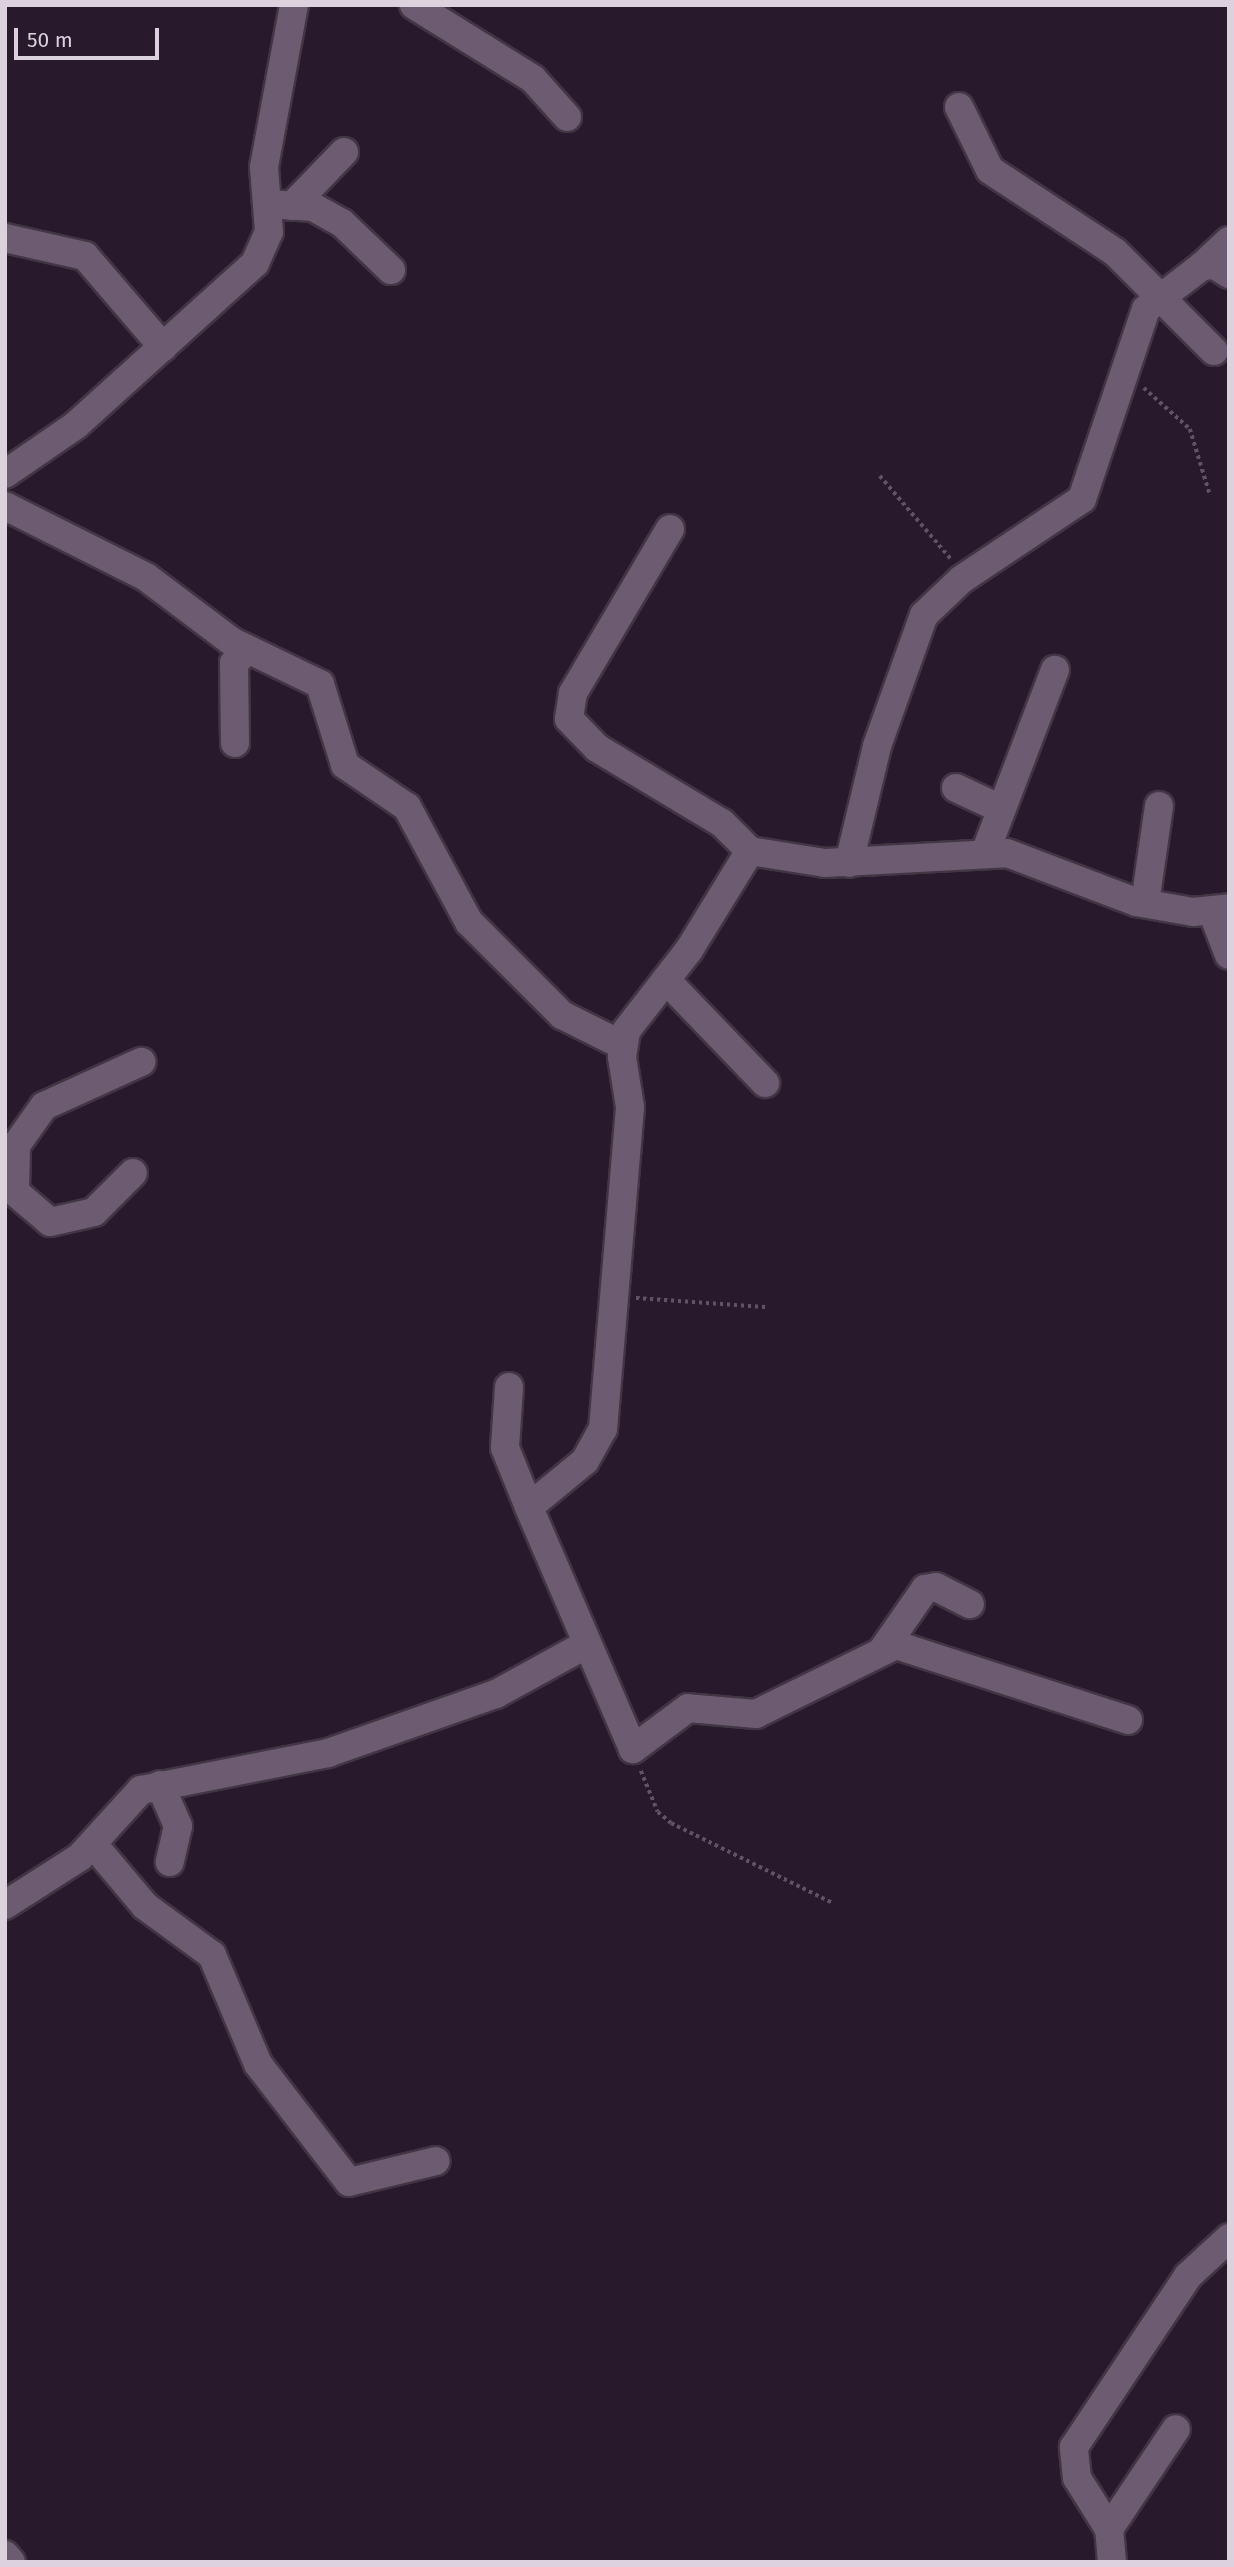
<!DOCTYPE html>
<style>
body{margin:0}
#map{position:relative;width:1234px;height:2567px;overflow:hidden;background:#28192c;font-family:"Fira Sans",sans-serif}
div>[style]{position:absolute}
.path>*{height:3.5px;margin-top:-1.75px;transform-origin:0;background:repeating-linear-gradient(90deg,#605364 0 3.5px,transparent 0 7px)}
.roads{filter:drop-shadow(2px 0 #423544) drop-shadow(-2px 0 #423544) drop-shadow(0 2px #423544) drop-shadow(0 -2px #423544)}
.minor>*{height:28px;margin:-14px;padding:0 14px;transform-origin:14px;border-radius:14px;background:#6c5b71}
span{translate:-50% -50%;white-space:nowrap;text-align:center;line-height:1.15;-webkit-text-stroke:6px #28192c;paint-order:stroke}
.frame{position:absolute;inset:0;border:7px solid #dcd2de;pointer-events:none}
.scale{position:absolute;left:14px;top:28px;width:145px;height:32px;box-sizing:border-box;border:4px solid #dcd2de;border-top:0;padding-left:9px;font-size:21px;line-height:24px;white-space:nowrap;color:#dcd2de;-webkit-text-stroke:5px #28192c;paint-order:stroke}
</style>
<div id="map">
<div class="path">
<div style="left:1144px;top:388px;width:62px;rotate:41.7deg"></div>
<div style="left:1190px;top:429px;width:69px;rotate:73.1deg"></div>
<div style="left:880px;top:476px;width:109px;rotate:49.5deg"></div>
<div style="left:636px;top:1298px;width:130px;rotate:4deg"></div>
<div style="left:641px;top:1771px;width:44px;rotate:67.5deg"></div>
<div style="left:658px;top:1812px;width:17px;rotate:40deg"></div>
<div style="left:671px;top:1823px;width:181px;rotate:26.3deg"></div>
</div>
<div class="roads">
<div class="minor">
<div style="left:414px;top:5px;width:140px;rotate:31.9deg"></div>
<div style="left:533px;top:79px;width:51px;rotate:48.2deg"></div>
<div style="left:959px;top:107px;width:70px;rotate:63.8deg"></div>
<div style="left:990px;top:170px;width:149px;rotate:33.3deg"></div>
<div style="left:1115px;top:252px;width:140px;rotate:45deg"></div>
<div style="left:268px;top:204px;width:45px;rotate:3.8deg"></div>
<div style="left:313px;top:207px;width:33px;rotate:29deg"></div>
<div style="left:342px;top:223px;width:68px;rotate:43.8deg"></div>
<div style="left:292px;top:206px;width:75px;rotate:-46.1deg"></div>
<div style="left:5px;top:238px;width:82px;rotate:12.7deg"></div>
<div style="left:85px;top:256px;width:120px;rotate:49.4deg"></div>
<div style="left:1202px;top:266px;width:37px;rotate:-43deg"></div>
<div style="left:5px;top:474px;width:86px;rotate:-34.6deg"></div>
<div style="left:76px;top:425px;width:241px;rotate:-42.1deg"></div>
<div style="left:255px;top:263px;width:34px;rotate:-66deg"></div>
<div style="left:269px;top:232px;width:65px;rotate:-94.4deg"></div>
<div style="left:264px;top:167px;width:165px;rotate:-79.5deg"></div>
<div style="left:5px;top:506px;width:158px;rotate:26.7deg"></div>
<div style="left:146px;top:577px;width:106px;rotate:37deg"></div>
<div style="left:231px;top:641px;width:99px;rotate:25.8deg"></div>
<div style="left:320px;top:684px;width:85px;rotate:72.8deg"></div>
<div style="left:345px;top:765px;width:75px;rotate:34.1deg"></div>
<div style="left:407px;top:807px;width:131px;rotate:61.7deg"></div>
<div style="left:469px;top:922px;width:132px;rotate:45deg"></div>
<div style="left:562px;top:1015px;width:67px;rotate:26.6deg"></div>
<div style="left:670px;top:529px;width:191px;rotate:120.6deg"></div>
<div style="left:573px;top:693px;width:26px;rotate:99deg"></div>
<div style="left:569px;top:719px;width:40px;rotate:46deg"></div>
<div style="left:597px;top:748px;width:146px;rotate:31deg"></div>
<div style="left:722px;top:823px;width:40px;rotate:45deg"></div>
<div style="left:235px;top:743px;width:80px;rotate:-90.7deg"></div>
<div style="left:234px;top:663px;width:18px;rotate:-45deg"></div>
<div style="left:956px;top:788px;width:50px;rotate:25deg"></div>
<div style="left:985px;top:853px;width:196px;rotate:-69.1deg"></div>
<div style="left:849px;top:863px;width:120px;rotate:-76.5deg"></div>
<div style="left:877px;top:746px;width:139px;rotate:-70.3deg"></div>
<div style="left:924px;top:615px;width:52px;rotate:-43.5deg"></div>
<div style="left:962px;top:579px;width:144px;rotate:-33.7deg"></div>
<div style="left:1082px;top:499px;width:200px;rotate:-71.4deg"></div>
<div style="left:1146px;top:309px;width:71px;rotate:-37.5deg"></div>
<div style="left:1202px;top:266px;width:13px;rotate:-4deg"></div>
<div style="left:1215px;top:265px;width:17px;rotate:33deg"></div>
<div style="left:1145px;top:903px;width:98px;rotate:-81.8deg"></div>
<div style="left:1212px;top:911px;width:47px;rotate:68.9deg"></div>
<div style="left:666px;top:980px;width:143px;rotate:46.1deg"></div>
<div style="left:16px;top:1150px;width:42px;rotate:91.4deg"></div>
<div style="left:15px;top:1192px;width:46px;rotate:40.6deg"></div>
<div style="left:50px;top:1222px;width:45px;rotate:-12.8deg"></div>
<div style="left:94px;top:1212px;width:55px;rotate:-45deg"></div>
<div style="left:5px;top:1161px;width:67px;rotate:-54.7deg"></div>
<div style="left:44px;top:1106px;width:107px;rotate:-24.4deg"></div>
<div style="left:509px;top:1387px;width:61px;rotate:93.8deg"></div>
<div style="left:505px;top:1448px;width:64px;rotate:67.9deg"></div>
<div style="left:884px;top:1648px;width:72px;rotate:-55.2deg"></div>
<div style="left:925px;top:1589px;width:11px;rotate:-10deg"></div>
<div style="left:936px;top:1587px;width:38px;rotate:27deg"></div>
<div style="left:1128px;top:1720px;width:244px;rotate:-162.1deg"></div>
<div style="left:896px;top:1645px;width:156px;rotate:153.8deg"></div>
<div style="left:756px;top:1714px;width:68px;rotate:-175deg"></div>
<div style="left:688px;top:1708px;width:69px;rotate:143.3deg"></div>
<div style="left:633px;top:1749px;width:263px;rotate:-113.3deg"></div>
<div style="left:529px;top:1507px;width:72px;rotate:-39.4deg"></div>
<div style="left:585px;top:1461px;width:37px;rotate:-61deg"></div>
<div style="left:603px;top:1429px;width:323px;rotate:-85.2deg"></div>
<div style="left:630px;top:1107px;width:51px;rotate:-99.1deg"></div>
<div style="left:622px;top:1057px;width:26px;rotate:-81deg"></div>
<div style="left:626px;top:1031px;width:103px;rotate:-52.1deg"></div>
<div style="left:689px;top:950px;width:116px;rotate:-58.4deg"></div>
<div style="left:750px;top:851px;width:76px;rotate:9.1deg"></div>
<div style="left:825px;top:863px;width:182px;rotate:-3.1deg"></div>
<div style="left:1007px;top:853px;width:138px;rotate:20.8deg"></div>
<div style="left:1136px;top:902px;width:58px;rotate:10deg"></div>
<div style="left:1193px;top:912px;width:36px;rotate:-6deg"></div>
<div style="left:160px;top:1785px;width:45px;rotate:66.3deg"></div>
<div style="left:178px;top:1826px;width:37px;rotate:103deg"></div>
<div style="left:93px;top:1844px;width:81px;rotate:50deg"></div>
<div style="left:145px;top:1906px;width:83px;rotate:36.2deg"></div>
<div style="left:212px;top:1955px;width:118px;rotate:67.1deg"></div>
<div style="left:258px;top:2064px;width:149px;rotate:52.4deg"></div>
<div style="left:349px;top:2182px;width:89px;rotate:-13.6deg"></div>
<div style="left:5px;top:1905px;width:89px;rotate:-32.6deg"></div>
<div style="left:80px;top:1857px;width:91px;rotate:-47.7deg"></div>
<div style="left:141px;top:1790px;width:191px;rotate:-11.2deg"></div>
<div style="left:328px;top:1753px;width:178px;rotate:-19.4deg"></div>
<div style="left:496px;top:1694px;width:102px;rotate:-28.8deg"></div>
<div style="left:1109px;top:2529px;width:120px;rotate:-56.2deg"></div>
<div style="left:5px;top:2555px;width:9px;rotate:49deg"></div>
<div style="left:1112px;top:2562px;width:33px;rotate:-95deg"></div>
<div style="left:1109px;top:2529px;width:60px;rotate:-122.1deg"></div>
<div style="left:1077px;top:2478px;width:31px;rotate:-96deg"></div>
<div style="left:1074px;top:2447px;width:206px;rotate:-56.3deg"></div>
<div style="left:1188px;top:2276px;width:56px;rotate:-42.8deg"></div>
</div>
</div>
<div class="frame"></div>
<div class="scale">50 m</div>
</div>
